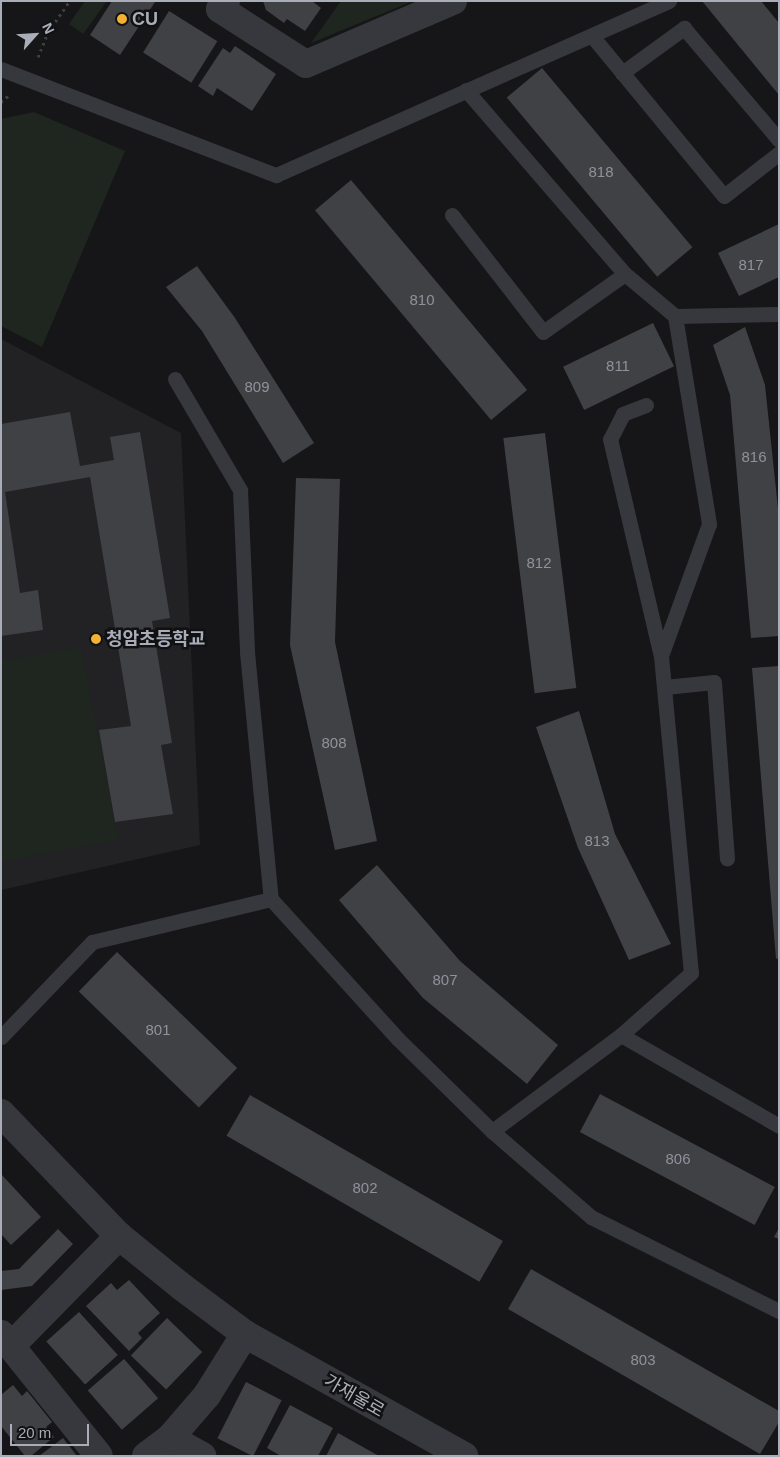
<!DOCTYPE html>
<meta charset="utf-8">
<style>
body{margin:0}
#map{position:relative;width:780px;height:1457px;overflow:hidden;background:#161618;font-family:Helvetica,"Noto Sans KR",sans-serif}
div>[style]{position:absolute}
.built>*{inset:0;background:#222225}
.green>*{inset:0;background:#1e261f}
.building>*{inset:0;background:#404145;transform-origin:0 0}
.path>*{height:3px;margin-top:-1.5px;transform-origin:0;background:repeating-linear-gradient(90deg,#3d3f44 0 2.5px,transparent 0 6.5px)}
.service>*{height:15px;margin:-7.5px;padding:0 7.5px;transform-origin:7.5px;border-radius:7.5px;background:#37383d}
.minor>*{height:28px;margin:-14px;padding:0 14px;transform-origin:14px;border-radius:14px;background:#37383d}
.dots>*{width:14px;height:14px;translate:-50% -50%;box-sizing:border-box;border:2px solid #111113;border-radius:50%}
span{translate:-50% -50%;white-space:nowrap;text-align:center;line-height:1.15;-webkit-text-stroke:5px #111113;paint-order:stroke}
.number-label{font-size:15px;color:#8e929b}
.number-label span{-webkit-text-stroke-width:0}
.poi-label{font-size:18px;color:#a8adb8;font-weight:700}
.left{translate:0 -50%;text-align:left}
.street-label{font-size:18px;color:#a8adb8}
.frame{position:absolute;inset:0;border:2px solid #a8adb8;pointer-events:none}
.north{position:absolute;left:10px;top:10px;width:50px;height:50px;-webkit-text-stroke:4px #111113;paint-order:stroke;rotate:64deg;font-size:14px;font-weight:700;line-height:20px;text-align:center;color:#a8adb8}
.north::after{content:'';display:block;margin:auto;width:18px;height:22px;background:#a8adb8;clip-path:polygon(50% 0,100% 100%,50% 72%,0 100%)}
.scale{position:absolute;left:10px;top:1424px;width:79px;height:22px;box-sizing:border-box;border:2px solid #a8adb8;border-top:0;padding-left:6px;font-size:15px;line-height:18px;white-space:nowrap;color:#a8adb8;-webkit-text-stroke:4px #111113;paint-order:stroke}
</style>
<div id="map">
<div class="built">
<div style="clip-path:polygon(1px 339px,181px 433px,200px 845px,1px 890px)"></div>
</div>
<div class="green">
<div style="clip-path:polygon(85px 1px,107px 1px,83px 34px,69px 24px)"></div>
<div style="clip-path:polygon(341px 1px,413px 1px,311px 43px)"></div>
<div style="clip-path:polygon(34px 112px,125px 151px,42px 347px,1px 326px,1px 119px)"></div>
<div style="clip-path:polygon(81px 647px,118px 840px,1px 862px,1px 661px)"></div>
</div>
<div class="building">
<div style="clip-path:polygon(112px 1px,155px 2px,120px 55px,90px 35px)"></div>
<div style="clip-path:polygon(263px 1px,312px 1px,321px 8px,305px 31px,287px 19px,284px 23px,266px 10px)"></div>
<div style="clip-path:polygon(702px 1px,761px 1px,779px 23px,779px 95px)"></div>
<div style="left:169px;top:11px;width:57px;height:49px;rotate:32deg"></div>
<div style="clip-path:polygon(235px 46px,276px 74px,252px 111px,217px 88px,213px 96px,198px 86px,223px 48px,230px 53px)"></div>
<div style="left:542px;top:68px;width:234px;height:46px;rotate:50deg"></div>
<div style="left:351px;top:180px;width:274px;height:47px;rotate:50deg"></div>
<div style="clip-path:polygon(779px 224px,779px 277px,739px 296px,718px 253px)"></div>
<div style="clip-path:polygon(197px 266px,235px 318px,314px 443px,283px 463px,202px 331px,166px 287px)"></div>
<div style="left:653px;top:323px;width:48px;height:100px;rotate:64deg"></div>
<div style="clip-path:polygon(745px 327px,765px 385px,779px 518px,779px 636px,751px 638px,730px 395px,713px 345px)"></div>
<div style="clip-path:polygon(70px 412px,80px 466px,114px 460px,110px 437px,140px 432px,170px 618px,152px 621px,172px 743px,161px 745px,173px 814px,115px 822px,99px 730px,131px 726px,90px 477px,5px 492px,20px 593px,38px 590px,43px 630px,1px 636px,1px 424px)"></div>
<div style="left:545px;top:433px;width:257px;height:42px;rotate:83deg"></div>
<div style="clip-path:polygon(296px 478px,340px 479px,335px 642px,377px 841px,335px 850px,290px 645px)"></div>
<div style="clip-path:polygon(779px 666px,779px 958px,776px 959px,752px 668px)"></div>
<div style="clip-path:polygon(579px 711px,615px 834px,671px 944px,629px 960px,578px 848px,536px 727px)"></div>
<div style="clip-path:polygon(377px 865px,460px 961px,558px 1045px,527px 1084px,423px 998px,339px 900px)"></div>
<div style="left:117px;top:952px;width:167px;height:55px;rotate:44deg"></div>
<div style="left:600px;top:1094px;width:198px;height:43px;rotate:28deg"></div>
<div style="left:250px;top:1095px;width:292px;height:47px;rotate:30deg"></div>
<div style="clip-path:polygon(1px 1174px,41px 1217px,11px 1245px,1px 1234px)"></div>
<div style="clip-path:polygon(779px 1228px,779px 1239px,774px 1237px)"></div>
<div style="clip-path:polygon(58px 1229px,73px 1244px,32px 1286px,1px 1290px,1px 1271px,19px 1269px)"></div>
<div style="clip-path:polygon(531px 1269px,779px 1411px,779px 1422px,760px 1454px,508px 1309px)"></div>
<div style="clip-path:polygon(129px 1280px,160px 1313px,138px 1333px,142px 1338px,129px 1351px,86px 1306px,111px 1283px,117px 1290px)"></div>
<div style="left:79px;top:1312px;width:58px;height:44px;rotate:48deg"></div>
<div style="left:167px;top:1318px;width:49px;height:52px;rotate:44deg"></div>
<div style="left:124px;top:1359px;width:52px;height:48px;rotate:49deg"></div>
<div style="left:246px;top:1382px;width:40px;height:63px;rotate:27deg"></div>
<div style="clip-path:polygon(13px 1385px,22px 1396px,27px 1391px,52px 1422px,46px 1427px,54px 1437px,31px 1456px,25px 1456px,1px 1426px,1px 1395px)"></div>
<div style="clip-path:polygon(290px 1405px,333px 1428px,318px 1456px,281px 1456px,267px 1448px)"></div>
<div style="clip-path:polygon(338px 1433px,379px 1456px,326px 1456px)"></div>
<div style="clip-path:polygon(63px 1438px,77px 1456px,39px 1456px)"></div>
</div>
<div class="path">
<div style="left:38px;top:57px;width:27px;rotate:-68deg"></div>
<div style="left:48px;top:32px;width:38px;rotate:-55deg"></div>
<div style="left:1px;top:102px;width:11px;rotate:-41deg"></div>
</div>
<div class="service">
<div style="left:592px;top:36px;width:207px;rotate:50.5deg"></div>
<div style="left:724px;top:196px;width:70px;rotate:-38deg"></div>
<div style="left:1px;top:69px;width:295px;rotate:21.1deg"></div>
<div style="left:276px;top:175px;width:430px;rotate:-23.9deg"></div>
<div style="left:622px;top:73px;width:77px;rotate:-36deg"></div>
<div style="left:684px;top:28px;width:147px;rotate:49.7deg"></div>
<div style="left:466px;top:90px;width:243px;rotate:49.2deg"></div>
<div style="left:625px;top:274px;width:65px;rotate:40deg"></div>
<div style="left:675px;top:316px;width:211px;rotate:80.7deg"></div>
<div style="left:709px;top:524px;width:140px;rotate:110deg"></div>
<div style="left:661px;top:656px;width:318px;rotate:84.6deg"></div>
<div style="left:691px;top:973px;width:94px;rotate:138.5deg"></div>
<div style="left:621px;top:1035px;width:161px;rotate:143.3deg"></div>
<div style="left:452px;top:215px;width:148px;rotate:52.1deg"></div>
<div style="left:543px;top:332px;width:100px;rotate:-35.3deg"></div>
<div style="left:675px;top:316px;width:104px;rotate:-1.1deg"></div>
<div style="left:175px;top:379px;width:129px;rotate:59.6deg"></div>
<div style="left:240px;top:490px;width:162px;rotate:87.5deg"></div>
<div style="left:247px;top:652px;width:248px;rotate:84.5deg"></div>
<div style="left:271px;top:899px;width:189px;rotate:47.8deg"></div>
<div style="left:398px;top:1039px;width:132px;rotate:44.4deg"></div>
<div style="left:492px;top:1131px;width:131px;rotate:41deg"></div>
<div style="left:591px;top:1217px;width:210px;rotate:26.6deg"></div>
<div style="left:646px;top:405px;width:25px;rotate:159deg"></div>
<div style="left:623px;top:414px;width:28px;rotate:117deg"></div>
<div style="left:610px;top:439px;width:223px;rotate:76.8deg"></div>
<div style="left:665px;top:687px;width:49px;rotate:-5.8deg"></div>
<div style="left:714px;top:682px;width:177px;rotate:85.8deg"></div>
<div style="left:621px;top:1035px;width:182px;rotate:29.9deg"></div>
<div style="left:1px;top:1037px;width:132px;rotate:-46.2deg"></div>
<div style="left:92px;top:942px;width:184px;rotate:-13.5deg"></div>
</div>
<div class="minor">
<div style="left:226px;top:1px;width:10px;rotate:127deg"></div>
<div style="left:220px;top:9px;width:102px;rotate:32.6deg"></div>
<div style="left:306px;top:64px;width:160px;rotate:-23.2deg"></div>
<div style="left:1px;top:1113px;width:170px;rotate:46.2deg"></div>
<div style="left:119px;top:1236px;width:81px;rotate:39deg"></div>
<div style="left:182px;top:1287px;width:79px;rotate:36.7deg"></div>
<div style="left:245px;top:1334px;width:251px;rotate:29.1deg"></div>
<div style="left:1px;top:1334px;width:156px;rotate:51.2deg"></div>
<div style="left:12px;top:1345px;width:153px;rotate:-45.5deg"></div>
<div style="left:170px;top:1438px;width:37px;rotate:29deg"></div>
<div style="left:146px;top:1456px;width:30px;rotate:-37deg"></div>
<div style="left:170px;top:1438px;width:57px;rotate:-49.3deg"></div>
<div style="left:207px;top:1395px;width:72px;rotate:-58.1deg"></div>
</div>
<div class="dots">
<div style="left:122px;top:19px;background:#f2b134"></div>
<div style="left:96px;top:639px;background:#f2b134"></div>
</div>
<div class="number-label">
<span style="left:601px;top:172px">818</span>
<span style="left:751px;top:265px">817</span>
<span style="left:422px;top:300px">810</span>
<span style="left:618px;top:366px">811</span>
<span style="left:257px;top:387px">809</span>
<span style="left:754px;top:457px">816</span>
<span style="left:539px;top:563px">812</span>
<span style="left:334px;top:743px">808</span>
<span style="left:597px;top:841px">813</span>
<span style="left:445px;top:980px">807</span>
<span style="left:158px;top:1030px">801</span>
<span style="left:678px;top:1159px">806</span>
<span style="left:365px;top:1188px">802</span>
<span style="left:643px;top:1360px">803</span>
</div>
<div class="poi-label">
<span class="left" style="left:132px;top:19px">CU</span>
<span class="left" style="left:106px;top:639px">청암초등학교</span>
</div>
<div class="street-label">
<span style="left:354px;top:1396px;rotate:30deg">가재울로</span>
</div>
<div class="frame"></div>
<div class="north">N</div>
<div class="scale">20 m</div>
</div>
